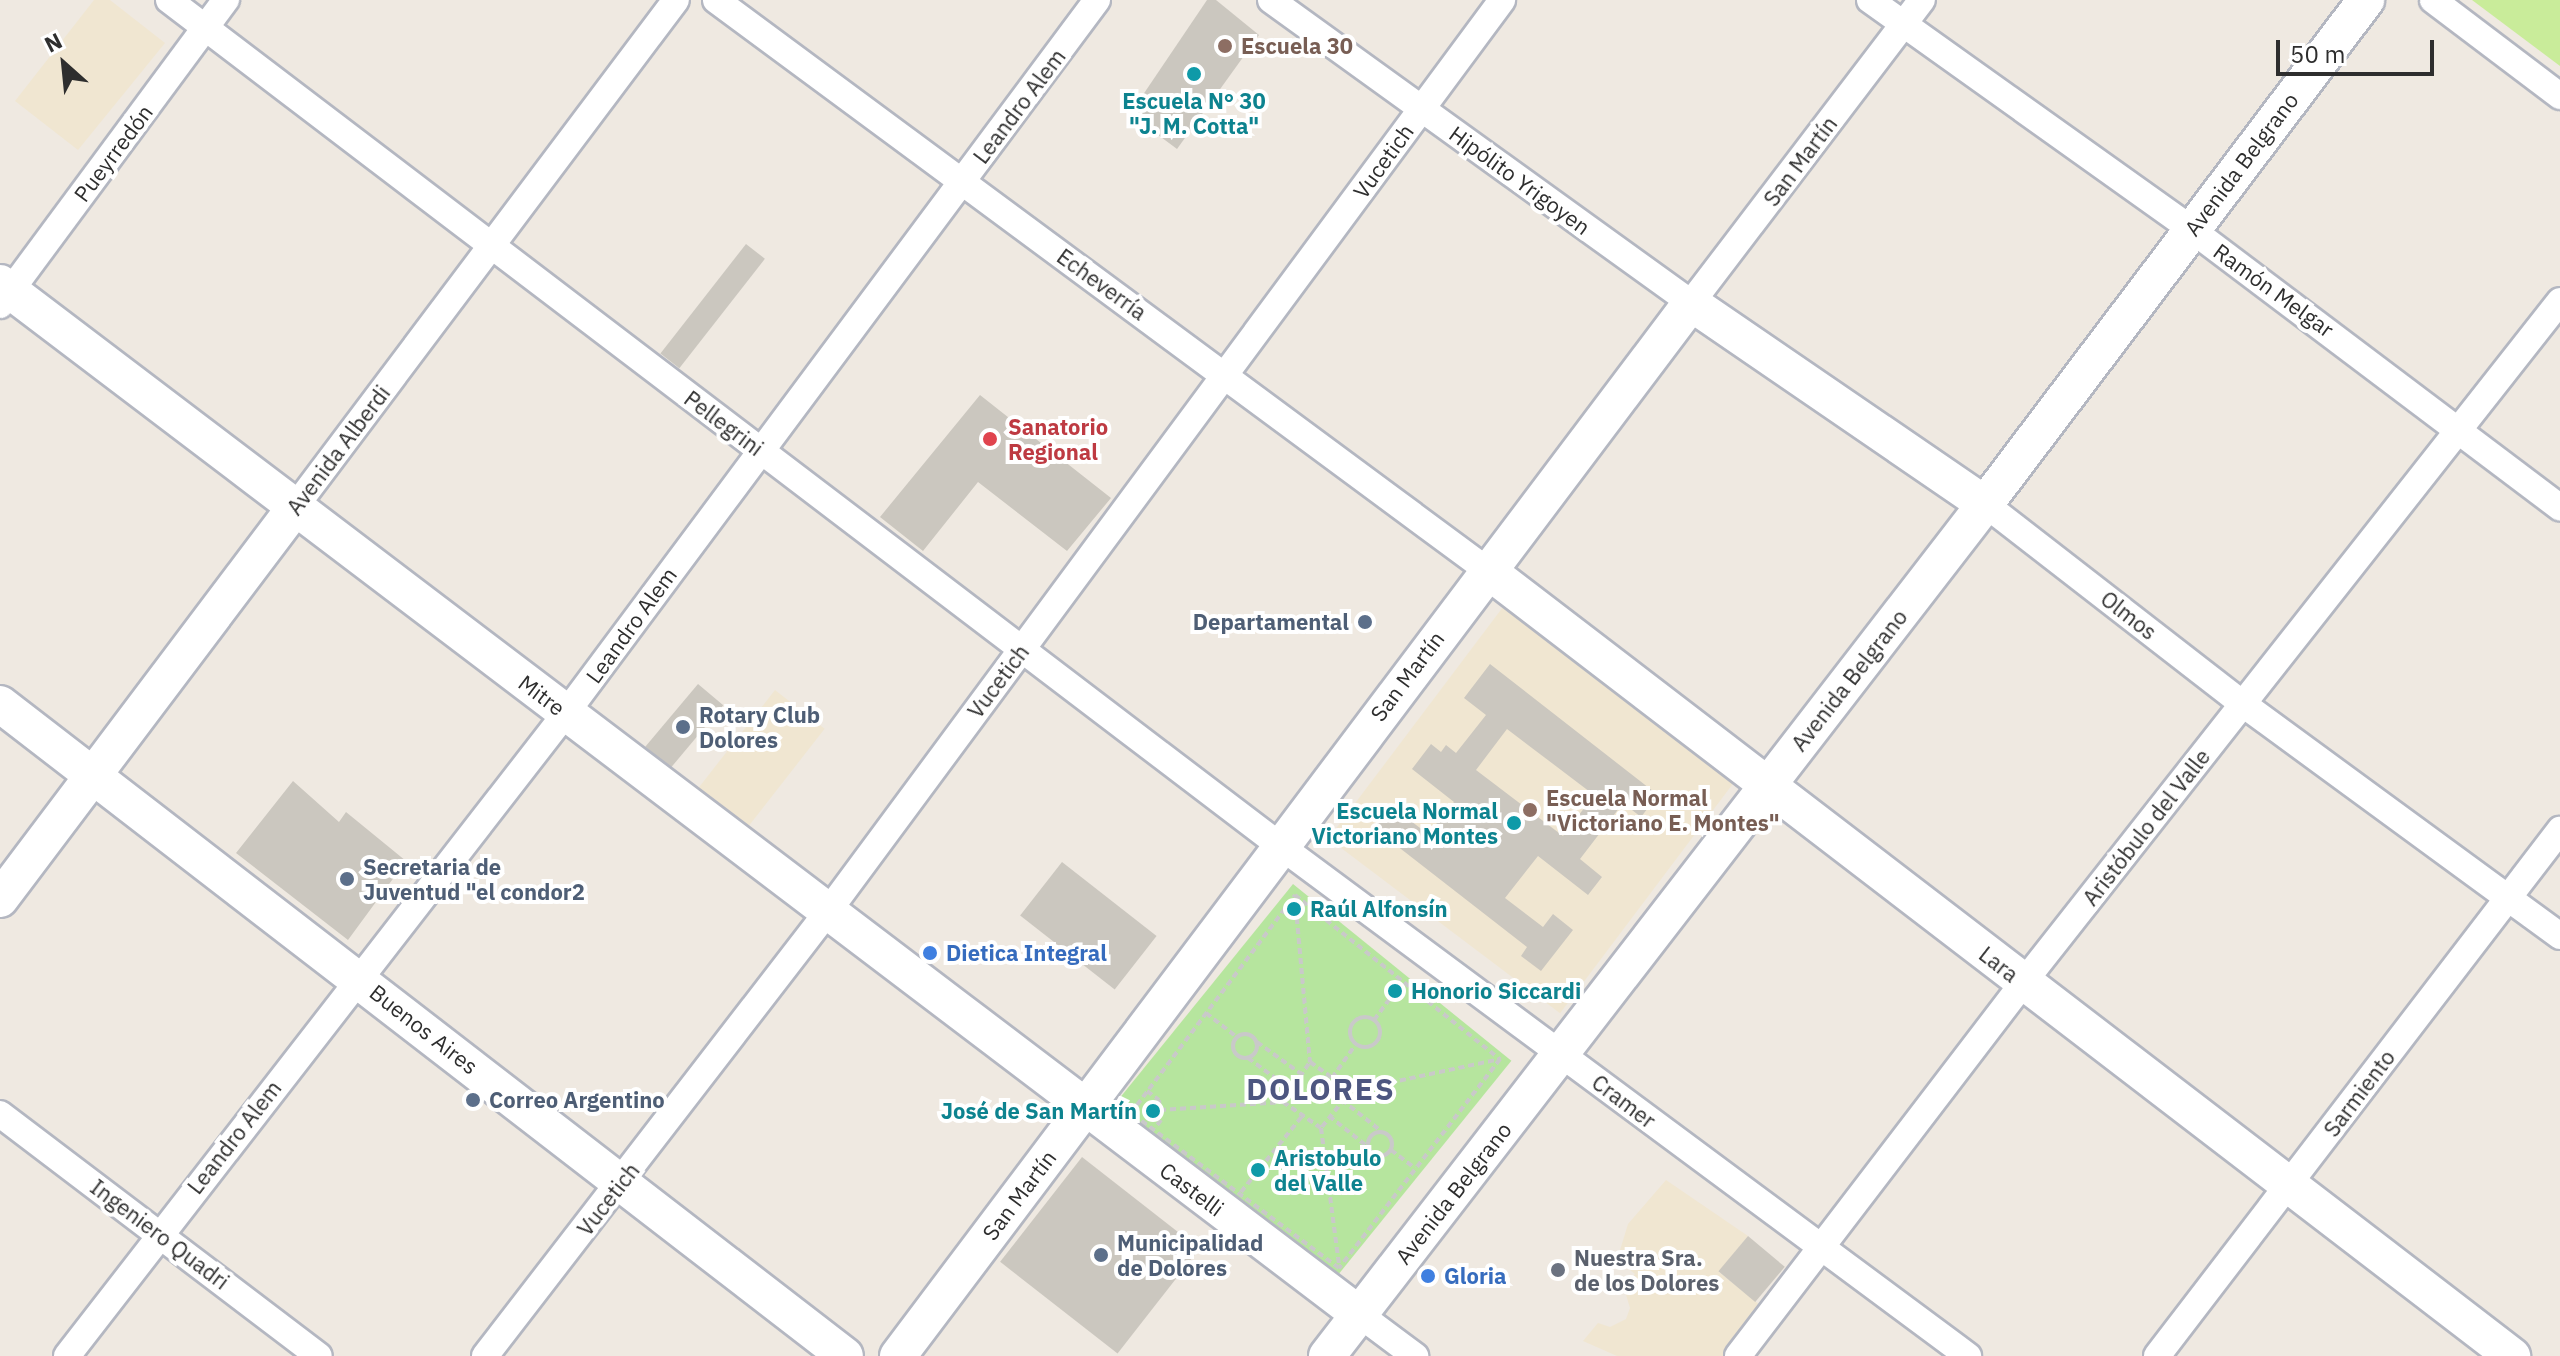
<!DOCTYPE html>
<meta charset="utf-8">
<style>
body{margin:0}
#map{position:relative;width:2560px;height:1356px;overflow:hidden;background:#efe9e1;font-family:"IBM Plex Sans",sans-serif}
div>[style]{position:absolute}
.education>*{inset:0;background:#f0e6d1;transform-origin:0 0}
.green>*{inset:0;background:#b6e59e;transform-origin:0 0}
.pitch>*{inset:0;background:#c9ec9a}
.building>*{inset:0;background:#cbc7bf;transform-origin:0 0}
.path>*{height:4px;margin-top:-2px;transform-origin:0;background:repeating-linear-gradient(90deg,#c9c9c9 0 6px,transparent 0 10px)}
.path>.ring{margin:-2px;padding:0;box-sizing:content-box;background:none;border:4px solid #c9c9c9;border-radius:50%}
.roads{filter:drop-shadow(2px 0 #b4b7c1) drop-shadow(-2px 0 #b4b7c1) drop-shadow(0 2px #b4b7c1) drop-shadow(0 -2px #b4b7c1)}
.street>*{height:26px;margin:-13px;padding:0 13px;transform-origin:13px;border-radius:13px;background:#fff}
.secondary>*{height:36px;margin:-18px;padding:0 18px;transform-origin:18px;border-radius:18px;background:#fff}
.dots>*{width:22px;height:22px;translate:-50% -50%;box-sizing:border-box;border:4px solid #fff;border-radius:50%}
span{translate:-50% -50%;white-space:nowrap;text-align:center;line-height:1.15;-webkit-text-stroke:8px #fff;paint-order:stroke}
.education-label{font-size:22px;color:#785e54;font-weight:700}
.left{translate:0 -50%;text-align:left}
.culture-label{font-size:22px;color:#0d838f;font-weight:700}
.right{translate:-100% -50%;text-align:right}
.street-label{font-size:22px;color:#2e2e2e}
.health-label{font-size:22px;color:#be3a42;font-weight:700}
.service-label{font-size:22px;color:#4e5e75;font-weight:700}
.shop-label{font-size:22px;color:#366cbe;font-weight:700}
.worship-label{font-size:22px;color:#5b616d;font-weight:700}
.district-label{font-size:30px;color:#4d5680;font-weight:700;letter-spacing:2px}
.north{position:absolute;left:24px;top:24px;width:80px;height:80px;-webkit-text-stroke:6px #fff;paint-order:stroke;rotate:333deg;font-size:22px;font-weight:700;line-height:32px;text-align:center;color:#2e2e2e}
.north::after{content:'';display:block;margin:auto;width:28px;height:36px;background:#2e2e2e;clip-path:polygon(50% 0,100% 100%,50% 72%,0 100%)}
.scale{position:absolute;left:2276px;top:40px;width:158px;height:36px;box-sizing:border-box;border:4px solid #2e2e2e;border-top:0;padding-left:10px;font-size:24px;line-height:28px;white-space:nowrap;color:#2e2e2e;-webkit-text-stroke:6px #fff;paint-order:stroke}
</style>
<div id="map">
<div class="education">
<div style="clip-path:polygon(94px 0,110px 0,165px 43px,78px 150px,15px 101px)"></div>
<div style="left:1503px;top:607px;width:290px;height:290px;rotate:37deg"></div>
<div style="left:775px;top:690px;width:63px;height:126px;rotate:38deg"></div>
<div style="clip-path:polygon(1666px 1180px,1748px 1236px,1719px 1272px,1760px 1305px,1724px 1356px,1617px 1356px,1583px 1341px,1598px 1323px,1610px 1327px,1626px 1319px,1630px 1308px,1624px 1288px,1635px 1274px,1618px 1260px,1620px 1250px,1628px 1224px)"></div>
</div>
<div class="green">
<div style="left:1293px;top:884px;width:281px;height:292px;rotate:39deg"></div>
</div>
<div class="pitch">
<div style="clip-path:polygon(2472px 0,2560px 0,2560px 66px)"></div>
</div>
<div class="building">
<div style="clip-path:polygon(1207px 0,1216px 0,1259px 35px,1177px 149px,1130px 114px)"></div>
<div style="left:746px;top:244px;width:24px;height:139px;rotate:38deg"></div>
<div style="clip-path:polygon(980px 395px,1111px 498px,1067px 551px,978px 482px,923px 551px,880px 517px)"></div>
<div style="clip-path:polygon(evenodd,1490px 664px,1658px 795px,1641px 817px,1623px 803px,1580px 859px,1602px 877px,1588px 895px,1538px 856px,1505px 898px,1543px 927px,1553px 914px,1573px 930px,1541px 971px,1521px 956px,1527px 947px,1374px 828px,1391px 806px,1428px 834px,1454px 802px,1412px 769px,1431px 744px,1441px 752px,1446px 745px,1456px 753px,1486px 715px,1464px 698px,1490px 664px,1507px 729px,1594px 795px,1563px 836px,1476px 770px,1507px 729px)"></div>
<div style="left:698px;top:684px;width:33px;height:82px;rotate:40deg"></div>
<div style="clip-path:polygon(293px 781px,339px 822px,346px 812px,406px 861px,348px 940px,236px 853px)"></div>
<div style="left:1062px;top:862px;width:120px;height:68px;rotate:38deg"></div>
<div style="left:1082px;top:1157px;width:149px;height:133px;rotate:38deg"></div>
<div style="left:1748px;top:1236px;width:48px;height:46px;rotate:40deg"></div>
</div>
<div class="path">
<div style="left:1295px;top:895px;width:263px;rotate:38.7deg"></div>
<div style="left:1500px;top:1059px;width:264px;rotate:127.6deg"></div>
<div style="left:1339px;top:1268px;width:259px;rotate:-143.3deg"></div>
<div style="left:1131px;top:1113px;width:273px;rotate:-53deg"></div>
<div style="left:1295px;top:898px;width:165px;rotate:84.8deg"></div>
<div style="left:1206px;top:1013px;width:39px;rotate:38deg"></div>
<div class="ring" style="left:1350px;top:1017px;width:26px;height:26px"></div>
<div style="left:1374px;top:1020px;width:49px;rotate:-53.4deg"></div>
<div class="ring" style="left:1233px;top:1034px;width:20px;height:20px"></div>
<div style="left:1257px;top:1042px;width:54px;rotate:36deg"></div>
<div style="left:1248px;top:1058px;width:52px;rotate:36.4deg"></div>
<div style="left:1310px;top:1062px;width:50px;rotate:35.3deg"></div>
<div style="left:1351px;top:1091px;width:48px;rotate:129deg"></div>
<div style="left:1321px;top:1128px;width:46px;rotate:-145.6deg"></div>
<div style="left:1283px;top:1102px;width:48px;rotate:-56deg"></div>
<div style="left:1332px;top:1078px;width:42px;rotate:-54.8deg"></div>
<div style="left:1147px;top:1091px;width:15px;rotate:37deg"></div>
<div style="left:1159px;top:1100px;width:20px;rotate:84deg"></div>
<div style="left:1161px;top:1120px;width:10px;rotate:127deg"></div>
<div style="left:1351px;top:1091px;width:152px;rotate:-12.1deg"></div>
<div style="left:1342px;top:1100px;width:50px;rotate:38.5deg"></div>
<div style="left:1160px;top:1110px;width:123px;rotate:-3.7deg"></div>
<div style="left:1329px;top:1116px;width:50px;rotate:38.5deg"></div>
<div style="left:1321px;top:1128px;width:138px;rotate:82.5deg"></div>
<div class="ring" style="left:1368px;top:1132px;width:20px;height:20px"></div>
<div style="left:1391px;top:1150px;width:30px;rotate:37deg"></div>
<div style="left:1241px;top:1192px;width:97px;rotate:-51.2deg"></div>
</div>
<div class="roads">
<div class="street">
<div style="left:169px;top:0;width:1395px;rotate:37.28deg"></div>
<div style="left:1279px;top:845px;width:858px;rotate:36.56deg"></div>
<div style="left:716px;top:0;width:959px;rotate:36.48deg"></div>
<div style="left:1271px;top:0;width:518px;rotate:35.81deg"></div>
<div style="left:1691px;top:303px;width:381px;rotate:-52.7deg"></div>
<div style="left:1870px;top:0;width:396px;rotate:35.5deg"></div>
<div style="left:2192px;top:230px;width:461px;rotate:37deg"></div>
<div style="left:2433px;top:0;width:159px;rotate:37.1deg"></div>
<div style="left:0;top:305px;width:380px;rotate:-53.5deg"></div>
<div style="left:1985px;top:504px;width:326px;rotate:37.8deg"></div>
<div style="left:2243px;top:704px;width:393px;rotate:36.2deg"></div>
<div style="left:295px;top:507px;width:634px;rotate:-53.08deg"></div>
<div style="left:0;top:1114px;width:400px;rotate:37.2deg"></div>
<div style="left:1360px;top:1315px;width:69px;rotate:36.7deg"></div>
<div style="left:67px;top:1356px;width:814px;rotate:-52.19deg"></div>
<div style="left:566px;top:713px;width:889px;rotate:-53.32deg"></div>
<div style="left:485px;top:1356px;width:563px;rotate:-52.36deg"></div>
<div style="left:829px;top:910px;width:1132px;rotate:-53.51deg"></div>
<div style="left:1738px;top:1356px;width:469px;rotate:-52.6deg"></div>
<div style="left:2023px;top:983px;width:868px;rotate:-51.78deg"></div>
<div style="left:2157px;top:1356px;width:663px;rotate:-52.54deg"></div>
</div>
<div class="secondary">
<div style="left:0;top:283px;width:1707px;rotate:37.19deg"></div>
<div style="left:1487px;top:570px;width:1292px;rotate:37.48deg"></div>
<div style="left:0;top:704px;width:1067px;rotate:37.65deg"></div>
<div style="left:0;top:899px;width:491px;rotate:-53deg"></div>
<div style="left:898px;top:1356px;width:1318px;rotate:-53.02deg"></div>
<div style="left:1691px;top:303px;width:356px;rotate:34.4deg"></div>
<div style="left:1327px;top:1356px;width:1077px;rotate:-52.32deg"></div>
<div style="left:1985px;top:504px;width:632px;rotate:-52.91deg"></div>
</div>
</div>
<div class="dots">
<div style="left:1225px;top:46px;background:#8d6e63"></div>
<div style="left:1194px;top:74px;background:#0f9aa8"></div>
<div style="left:990px;top:439px;background:#e0444e"></div>
<div style="left:1365px;top:622px;background:#5c6f8a"></div>
<div style="left:683px;top:727px;background:#5c6f8a"></div>
<div style="left:1530px;top:810px;background:#8d6e63"></div>
<div style="left:1514px;top:823px;background:#0f9aa8"></div>
<div style="left:347px;top:879px;background:#5c6f8a"></div>
<div style="left:1294px;top:909px;background:#0f9aa8"></div>
<div style="left:930px;top:953px;background:#3f7fe0"></div>
<div style="left:1395px;top:991px;background:#0f9aa8"></div>
<div style="left:473px;top:1100px;background:#5c6f8a"></div>
<div style="left:1153px;top:1111px;background:#0f9aa8"></div>
<div style="left:1258px;top:1170px;background:#0f9aa8"></div>
<div style="left:1101px;top:1255px;background:#5c6f8a"></div>
<div style="left:1558px;top:1270px;background:#6b7280"></div>
<div style="left:1428px;top:1276px;background:#3f7fe0"></div>
</div>
<div class="education-label">
<span class="left" style="left:1241px;top:46px">Escuela 30</span>
<span class="left" style="left:1546px;top:810px">Escuela Normal<br>"Victoriano E. Montes"</span>
</div>
<div class="culture-label">
<span style="left:1194px;top:113px">Escuela N° 30<br>"J. M. Cotta"</span>
<span class="right" style="left:1498px;top:823px">Escuela Normal<br>Victoriano Montes</span>
<span class="left" style="left:1310px;top:909px">Raúl Alfonsín</span>
<span class="left" style="left:1411px;top:991px">Honorio Siccardi</span>
<span class="right" style="left:1137px;top:1111px">José de San Martín</span>
<span class="left" style="left:1274px;top:1170px">Aristobulo<br>del Valle</span>
</div>
<div class="street-label">
<span style="left:1019px;top:106px;rotate:-53deg">Leandro Alem</span>
<span style="left:113px;top:153px;rotate:-53deg">Pueyrredón</span>
<span style="left:1383px;top:161px;rotate:-54deg">Vucetich</span>
<span style="left:1800px;top:161px;rotate:-53deg">San Martín</span>
<span style="left:2241px;top:164px;rotate:-53deg">Avenida Belgrano</span>
<span style="left:1520px;top:180px;rotate:36deg">Hipólito Yrigoyen</span>
<span style="left:1102px;top:284px;rotate:36deg">Echeverría</span>
<span style="left:2274px;top:290px;rotate:36deg">Ramón Melgar</span>
<span style="left:724px;top:423px;rotate:37deg">Pellegrini</span>
<span style="left:338px;top:450px;rotate:-53deg">Avenida Alberdi</span>
<span style="left:2129px;top:615px;rotate:38deg">Olmos</span>
<span style="left:631px;top:625px;rotate:-54deg">Leandro Alem</span>
<span style="left:1407px;top:676px;rotate:-53deg">San Martín</span>
<span style="left:1849px;top:680px;rotate:-52deg">Avenida Belgrano</span>
<span style="left:998px;top:681px;rotate:-53deg">Vucetich</span>
<span style="left:542px;top:695px;rotate:37deg">Mitre</span>
<span style="left:2146px;top:827px;rotate:-52deg">Aristóbulo del Valle</span>
<span style="left:1999px;top:964px;rotate:38deg">Lara</span>
<span style="left:424px;top:1029px;rotate:38deg">Buenos Aires</span>
<span style="left:2359px;top:1093px;rotate:-53deg">Sarmiento</span>
<span style="left:1624px;top:1101px;rotate:37deg">Cramer</span>
<span style="left:234px;top:1137px;rotate:-52deg">Leandro Alem</span>
<span style="left:1192px;top:1189px;rotate:37deg">Castelli</span>
<span style="left:1453px;top:1193px;rotate:-52deg">Avenida Belgrano</span>
<span style="left:1019px;top:1195px;rotate:-53deg">San Martín</span>
<span style="left:608px;top:1199px;rotate:-52deg">Vucetich</span>
<span style="left:160px;top:1234px;rotate:37deg">Ingeniero Quadri</span>
</div>
<div class="health-label">
<span class="left" style="left:1008px;top:439px">Sanatorio<br>Regional</span>
</div>
<div class="service-label">
<span class="right" style="left:1349px;top:622px">Departamental</span>
<span class="left" style="left:699px;top:727px">Rotary Club<br>Dolores</span>
<span class="left" style="left:363px;top:879px">Secretaria de<br>Juventud "el condor2</span>
<span class="left" style="left:489px;top:1100px">Correo Argentino</span>
<span class="left" style="left:1117px;top:1255px">Municipalidad<br>de Dolores</span>
</div>
<div class="shop-label">
<span class="left" style="left:946px;top:953px">Dietica Integral</span>
<span class="left" style="left:1444px;top:1276px">Gloria</span>
</div>
<div class="worship-label">
<span class="left" style="left:1574px;top:1270px">Nuestra Sra.<br>de los Dolores</span>
</div>
<div class="district-label">
<span style="left:1321px;top:1089px">DOLORES</span>
</div>
<div class="north">N</div>
<div class="scale">50 m</div>
</div>
